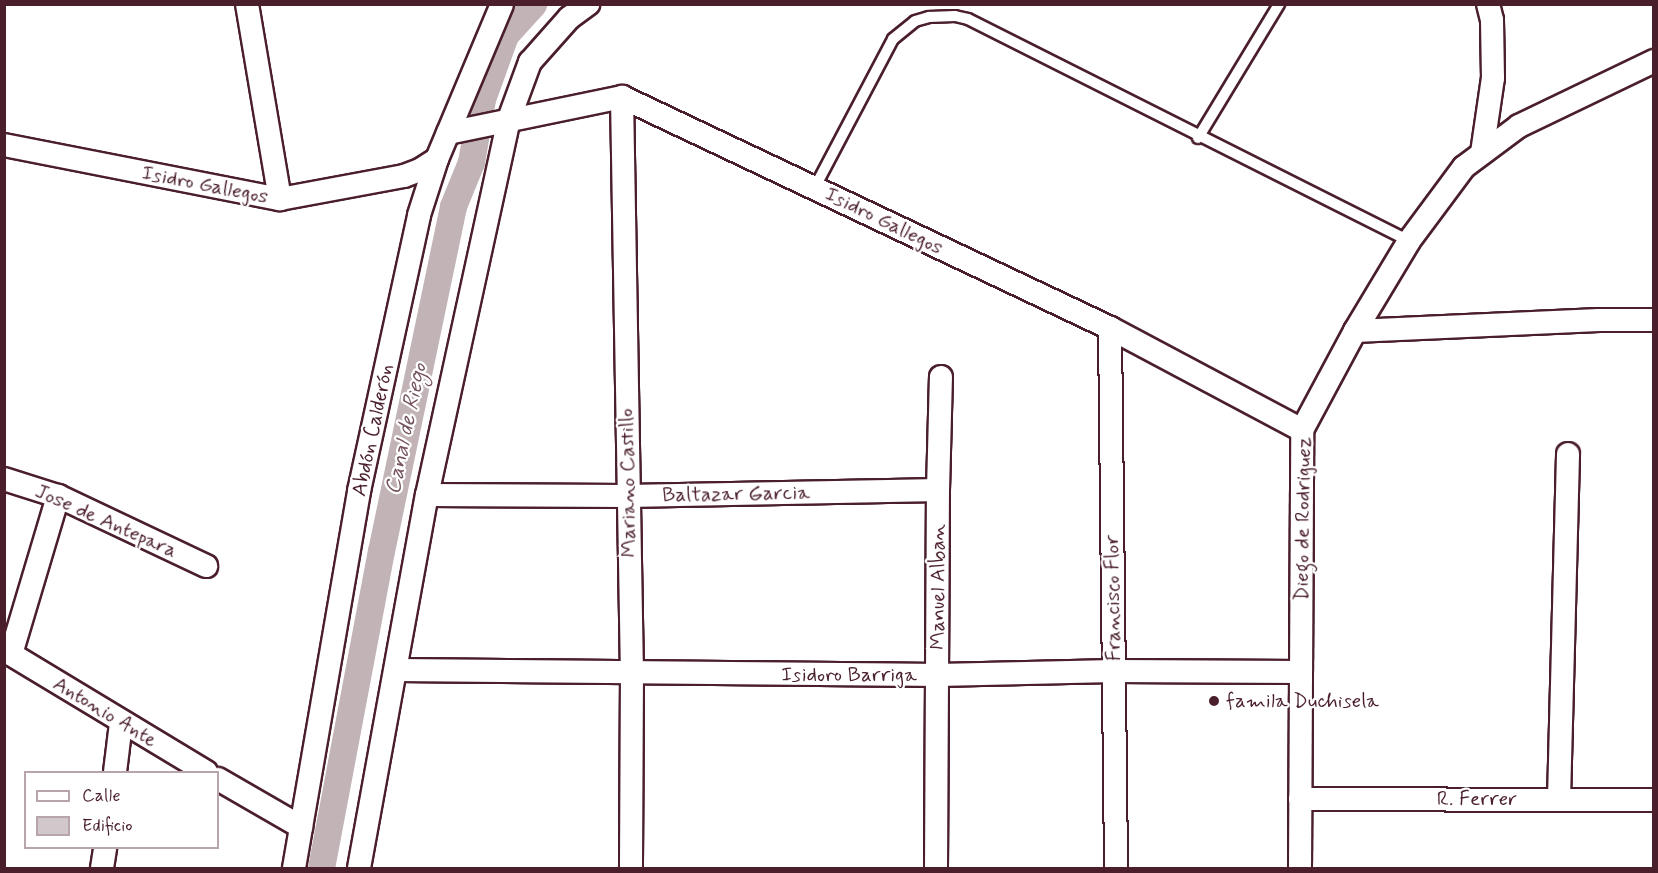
<!DOCTYPE html>
<meta charset="utf-8">
<style>
body{margin:0}
#map{position:relative;width:1658px;height:873px;overflow:hidden;background:#fff;font-family:Mynerve,sans-serif}
div>[style]{position:absolute}
.canal>*{height:27px;margin:-13.5px;padding:0 13.5px;transform-origin:13.5px;border-radius:13.5px;background:#c1b3b6}
.building>*{inset:0;background:#d2c7cb;transform-origin:0 0}
.roads{filter:drop-shadow(2px 0 #4a1f2b) drop-shadow(-2px 0 #4a1f2b) drop-shadow(0 2px #4a1f2b) drop-shadow(0 -2px #4a1f2b)}
.service>*{height:10px;margin:-5px;padding:0 5px;transform-origin:5px;border-radius:5px;background:#fff}
.minor>*{height:22px;margin:-11px;padding:0 11px;transform-origin:11px;border-radius:11px;background:#fff}
.dots>*{width:16px;height:16px;translate:-50% -50%;box-sizing:border-box;border:3px solid #fff;border-radius:50%}
span{translate:-50% -50%;white-space:nowrap;text-align:center;line-height:1.15;-webkit-text-stroke:4.5px #fff;paint-order:stroke}
.street-label{font-size:21px;color:#4a1f2b}
.poi-label{font-size:21px;color:#4a1f2b}
.left{translate:0 -50%;text-align:left}
.water-label{font-size:22px;color:#74535c;font-style:italic}
.frame{position:absolute;inset:0;border:6px solid #4a1f2b;pointer-events:none}
.legend{position:absolute;left:24px;top:771px;width:195px;height:78px;box-sizing:border-box;background:#fff;border:2px solid #b7a5aa;margin:0;padding:8px 10px;list-style:none;font-size:18px;color:#4a1f2b}
.legend li{display:flex;align-items:center;gap:12px;height:30px}
.legend b{width:30px;border:2px solid #b7a5aa}
</style>
<div id="map">
<div class="canal">
<div style="left:321px;top:868px;width:323px;rotate:-79.3deg"></div>
<div style="left:381px;top:551px;width:352px;rotate:-78.2deg"></div>
<div style="left:453px;top:206px;width:48px;rotate:-67.8deg"></div>
<div style="left:471px;top:162px;width:64px;rotate:-80.1deg"></div>
<div style="left:482px;top:99px;width:68px;rotate:-70.2deg"></div>
<div style="left:505px;top:35px;width:42px;rotate:-47.9deg"></div>
</div>
<div class="building">
<div style="left:1209px;top:695px;width:11px;height:12px"></div>
</div>
<div class="roads">
<div class="service">
<div style="left:1198px;top:138px;width:157px;rotate:-58.8deg"></div>
<div style="left:815px;top:187px;width:167px;rotate:-62.2deg"></div>
<div style="left:893px;top:39px;width:28px;rotate:-39deg"></div>
<div style="left:915px;top:21px;width:15px;rotate:-16deg"></div>
<div style="left:929px;top:17px;width:26px;rotate:-2deg"></div>
<div style="left:955px;top:16px;width:13px;rotate:13deg"></div>
<div style="left:968px;top:19px;width:494px;rotate:26.7deg"></div>
</div>
<div class="minor">
<div style="left:247px;top:4px;width:198px;rotate:80.4deg"></div>
<div style="left:622px;top:97px;width:576px;rotate:89.01deg"></div>
<div style="left:632px;top:673px;width:195px;rotate:90.3deg"></div>
<div style="left:448px;top:133px;width:178px;rotate:-11.7deg"></div>
<div style="left:622px;top:97px;width:540px;rotate:25.33deg"></div>
<div style="left:1110px;top:328px;width:217px;rotate:28deg"></div>
<div style="left:4px;top:145px;width:281px;rotate:11.1deg"></div>
<div style="left:280px;top:199px;width:126px;rotate:-10.5deg"></div>
<div style="left:404px;top:176px;width:17px;rotate:-21deg"></div>
<div style="left:420px;top:170px;width:20px;rotate:-33deg"></div>
<div style="left:1482px;top:153px;width:76px;rotate:-81.7deg"></div>
<div style="left:1493px;top:78px;width:58px;rotate:-91deg"></div>
<div style="left:1492px;top:20px;width:16px;rotate:-104deg"></div>
<div style="left:1110px;top:328px;width:540px;rotate:89.36deg"></div>
<div style="left:1355px;top:331px;width:244px;rotate:-2.6deg"></div>
<div style="left:1599px;top:320px;width:55px"></div>
<div style="left:4px;top:479px;width:57px;rotate:17.5deg"></div>
<div style="left:58px;top:496px;width:164px;rotate:25.3deg"></div>
<div style="left:427px;top:495px;width:200px;rotate:0.3deg"></div>
<div style="left:627px;top:496px;width:311px;rotate:-1.1deg"></div>
<div style="left:4px;top:650px;width:236px;rotate:31.1deg"></div>
<div style="left:11px;top:654px;width:165px;rotate:-73.4deg"></div>
<div style="left:397px;top:670px;width:541px;rotate:0.53deg"></div>
<div style="left:938px;top:675px;width:176px;rotate:-1.3deg"></div>
<div style="left:1114px;top:671px;width:187px;rotate:0.3deg"></div>
<div style="left:115px;top:772px;width:49px;rotate:-83deg"></div>
<div style="left:218px;top:779px;width:96px;rotate:30deg"></div>
<div style="left:1300px;top:799px;width:354px;rotate:0.2deg"></div>
<div style="left:1559px;top:799px;width:345px;rotate:-88.5deg"></div>
<div style="left:102px;top:868px;width:20px;rotate:-81deg"></div>
<div style="left:294px;top:868px;width:383px;rotate:-80.2deg"></div>
<div style="left:359px;top:491px;width:282px;rotate:-77.7deg"></div>
<div style="left:419px;top:215px;width:59px;rotate:-72.2deg"></div>
<div style="left:437px;top:159px;width:168px;rotate:-67.2deg"></div>
<div style="left:359px;top:868px;width:379px;rotate:-79.7deg"></div>
<div style="left:427px;top:495px;width:385px;rotate:-77.7deg"></div>
<div style="left:509px;top:119px;width:61px;rotate:-69.8deg"></div>
<div style="left:530px;top:62px;width:59px;rotate:-48.4deg"></div>
<div style="left:569px;top:18px;width:24px;rotate:-36deg"></div>
<div style="left:936px;top:868px;width:378px;rotate:-89.7deg"></div>
<div style="left:938px;top:490px;width:113px;rotate:-88.5deg"></div>
<div style="left:1300px;top:868px;width:438px;rotate:-89.7deg"></div>
<div style="left:1302px;top:430px;width:112px;rotate:-61.8deg"></div>
<div style="left:1355px;top:331px;width:105px;rotate:-59deg"></div>
<div style="left:1409px;top:241px;width:92px;rotate:-53.4deg"></div>
<div style="left:1464px;top:167px;width:69px;rotate:-36.7deg"></div>
<div style="left:1519px;top:126px;width:150px;rotate:-25.7deg"></div>
</div>
</div>
<div class="dots">
<div style="left:1214px;top:701px;background:#4a1f2b"></div>
</div>
<div class="street-label">
<span style="left:205px;top:185px;rotate:11deg">Isidro Gallegos</span>
<span style="left:884px;top:221px;rotate:26deg">Isidro Gallegos</span>
<span style="left:373px;top:430px;rotate:-78deg">Abdón Calderón</span>
<span style="left:628px;top:483px;rotate:-91deg">Mariano Castillo</span>
<span style="left:736px;top:494px;rotate:-1deg">Baltazar Garcia</span>
<span style="left:1303px;top:519px;rotate:-89deg">Diego de Rodriguez</span>
<span style="left:106px;top:521px;rotate:24deg">Jose de Antepara</span>
<span style="left:938px;top:587px;rotate:-90deg">Manuel Alban</span>
<span style="left:1113px;top:598px;rotate:-91deg">Francisco Flor</span>
<span style="left:849px;top:675px">Isidoro Barriga</span>
<span style="left:105px;top:712px;rotate:31deg">Antonio Ante</span>
<span style="left:1477px;top:799px">R. Ferrer</span>
</div>
<div class="poi-label">
<span class="left" style="left:1226px;top:701px">famila Duchisela</span>
</div>
<div class="water-label">
<span style="left:407px;top:429px;rotate:-78deg">Canal de Riego</span>
</div>
<div class="frame"></div>
<ul class="legend">
<li><b style="height:8px;background:#fff"></b>Calle</li>
<li><b style="height:16px;background:#d2c7cb"></b>Edificio</li>
</ul>
</div>
